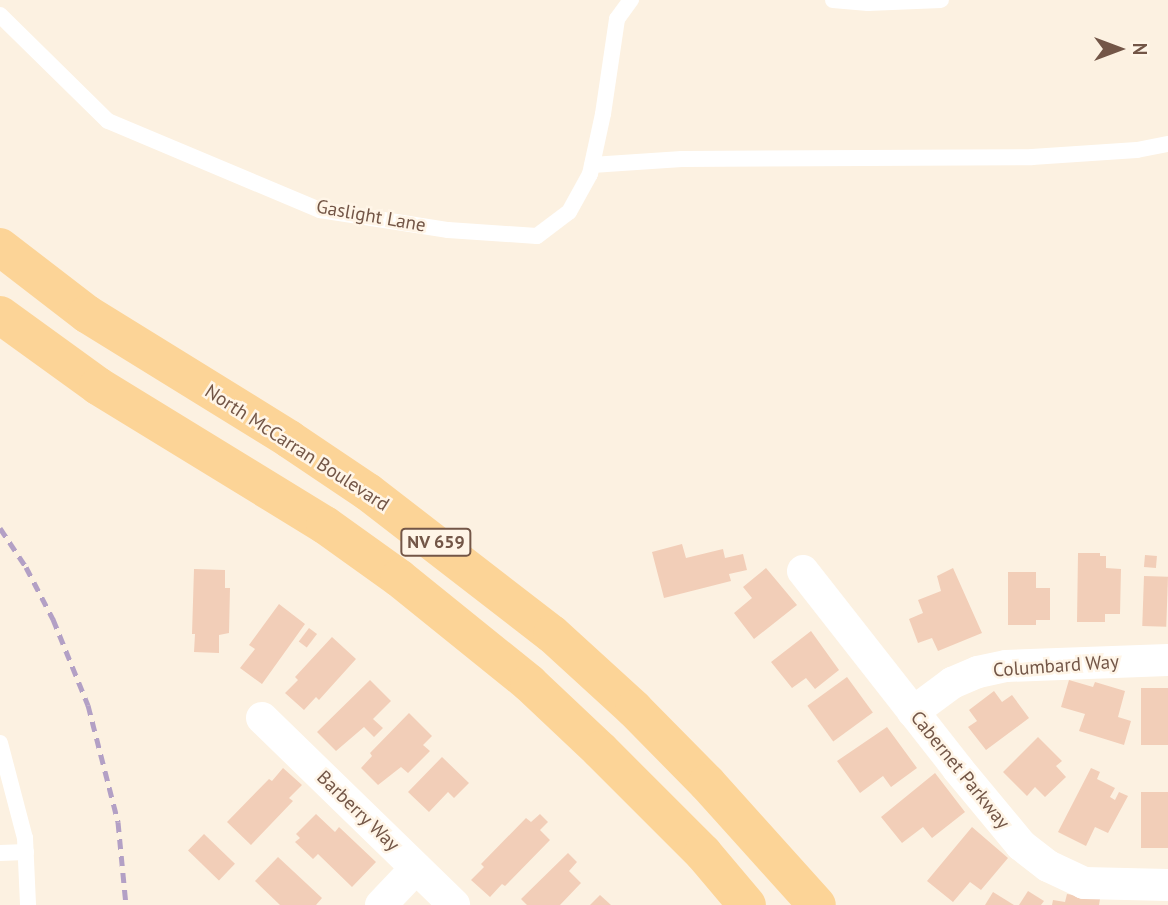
<!DOCTYPE html>
<style>
body{margin:0}
#map{position:relative;width:1168px;height:905px;overflow:hidden;background:#fcf1e1;font-family:"PT Sans",sans-serif}
div>[style]{position:absolute}
.building>*{inset:0;background:#f2ceb8;transform-origin:0 0}
.lane>*{height:16px;margin:-8px;padding:0 8px;transform-origin:8px;border-radius:8px;background:#fff}
.street>*{height:32px;margin:-16px;padding:0 16px;transform-origin:16px;border-radius:16px;background:#fff}
.primary>*{height:38px;margin:-19px;padding:0 19px;transform-origin:19px;border-radius:19px;background:#fcd497}
.rail>*{height:5px;margin-top:-2.5px;transform-origin:0;background:repeating-linear-gradient(90deg,#b3a0c5 0 10px,transparent 0 17px)}
span{translate:-50% -50%;white-space:nowrap;text-align:center;line-height:1.15;-webkit-text-stroke:5px #fff5e7;paint-order:stroke}
.shield-label span{padding:2px 5px;background:#fff5e7;border:2px solid;border-radius:5px;-webkit-text-stroke-width:0}
.shield-label{font-size:18px;color:#735647;font-weight:700}
.street-label{font-size:19px;color:#735647}
.north{position:absolute;left:1084px;top:14px;width:70px;height:70px;-webkit-text-stroke:5px #fff5e7;paint-order:stroke;rotate:90deg;font-size:19px;font-weight:700;line-height:28px;text-align:center;color:#735647}
.north::after{content:'';display:block;margin:auto;width:24px;height:32px;background:#735647;clip-path:polygon(50% 0,100% 100%,50% 72%,0 100%)}
</style>
<div id="map">
<div class="building">
<div style="clip-path:polygon(682px 544px,686px 558px,723px 549px,725px 558px,743px 554px,747px 570px,729px 574px,731px 581px,664px 598px,652px 552px)"></div>
<div style="clip-path:polygon(1078px 553px,1100px 553px,1100px 556px,1106px 556px,1106px 568px,1121px 569px,1120px 614px,1105px 614px,1105px 622px,1077px 622px)"></div>
<div style="left:1145px;top:555px;width:12px;height:12px;rotate:5deg"></div>
<div style="clip-path:polygon(766px 568px,797px 605px,754px 639px,734px 613px,752px 598px,743px 587px)"></div>
<div style="clip-path:polygon(953px 568px,982px 633px,938px 651px,932px 638px,918px 643px,909px 619px,923px 613px,918px 600px,941px 591px,937px 576px)"></div>
<div style="clip-path:polygon(194px 569px,225px 570px,225px 588px,230px 588px,229px 633px,219px 635px,219px 653px,194px 652px,195px 634px,192px 634px)"></div>
<div style="clip-path:polygon(1008px 572px,1036px 572px,1036px 588px,1050px 588px,1050px 620px,1036px 620px,1036px 625px,1008px 625px)"></div>
<div style="left:1144px;top:576px;width:24px;height:50px;rotate:2deg"></div>
<div style="clip-path:polygon(279px 604px,305px 624px,262px 684px,240px 668px,255px 649px,249px 645px)"></div>
<div style="left:309px;top:628px;width:10px;height:17px;rotate:37deg"></div>
<div style="clip-path:polygon(811px 631px,839px 670px,815px 689px,806px 678px,792px 688px,771px 662px)"></div>
<div style="clip-path:polygon(332px 637px,356px 659px,319px 700px,316px 697px,304px 710px,285px 693px,298px 680px,295px 677px)"></div>
<div style="left:847px;top:677px;width:44px;height:49px;rotate:54deg"></div>
<div style="clip-path:polygon(370px 680px,391px 701px,373px 719px,383px 728px,374px 737px,364px 727px,336px 751px,317px 732px)"></div>
<div style="clip-path:polygon(1069px 680px,1093px 687px,1095px 682px,1125px 691px,1118px 717px,1131px 721px,1124px 745px,1079px 731px,1085px 714px,1061px 707px)"></div>
<div style="left:1141px;top:688px;width:27px;height:57px"></div>
<div style="clip-path:polygon(994px 691px,1002px 702px,1012px 695px,1029px 718px,986px 750px,968px 727px,977px 721px,969px 710px)"></div>
<div style="clip-path:polygon(409px 713px,432px 736px,423px 745px,430px 751px,408px 773px,401px 767px,378px 785px,361px 768px,372px 756px,370px 753px)"></div>
<div style="clip-path:polygon(887px 727px,917px 768px,891px 787px,883px 776px,860px 793px,837px 761px)"></div>
<div style="clip-path:polygon(1038px 737px,1062px 761px,1056px 766px,1066px 777px,1045px 797px,1035px 787px,1027px 796px,1003px 772px)"></div>
<div style="clip-path:polygon(442px 757px,469px 783px,454px 798px,448px 792px,429px 812px,408px 792px)"></div>
<div style="clip-path:polygon(283px 768px,302px 785px,289px 798px,293px 801px,251px 845px,227px 822px,269px 779px,272px 781px)"></div>
<div style="clip-path:polygon(1091px 768px,1100px 772px,1097px 779px,1115px 788px,1110px 797px,1115px 800px,1119px 792px,1128px 796px,1108px 833px,1095px 827px,1086px 846px,1058px 832px)"></div>
<div style="clip-path:polygon(935px 773px,965px 812px,932px 838px,923px 827px,902px 843px,881px 817px)"></div>
<div style="left:1141px;top:792px;width:27px;height:56px"></div>
<div style="clip-path:polygon(316px 814px,335px 832px,339px 827px,376px 862px,352px 887px,318px 854px,313px 859px,295px 842px,300px 838px,296px 834px)"></div>
<div style="clip-path:polygon(540px 814px,548px 822px,540px 830px,550px 840px,505px 886px,502px 884px,490px 897px,471px 880px,484px 867px,481px 864px,526px 818px,531px 822px)"></div>
<div style="clip-path:polygon(972px 827px,1008px 858px,981px 890px,970px 882px,953px 902px,927px 881px)"></div>
<div style="left:204px;top:834px;width:43px;height:23px;rotate:44deg"></div>
<div style="clip-path:polygon(568px 853px,577px 862px,569px 871px,581px 883px,560px 905px,527px 905px,521px 899px)"></div>
<div style="clip-path:polygon(278px 857px,322px 898px,316px 905px,280px 905px,255px 881px)"></div>
<div style="clip-path:polygon(1028px 891px,1044px 901px,1041px 905px,1019px 905px)"></div>
<div style="clip-path:polygon(993px 892px,1014px 905px,985px 905px)"></div>
<div style="clip-path:polygon(1067px 894px,1100px 899px,1099px 905px,1052px 905px,1053px 900px,1065px 902px)"></div>
<div style="clip-path:polygon(600px 895px,611px 905px,590px 905px)"></div>
</div>
<div class="lane">
<div style="left:833px;top:0;width:35px;rotate:5deg"></div>
<div style="left:868px;top:3px;width:73px;rotate:-2.4deg"></div>
<div style="left:0;top:15px;width:151px;rotate:44.5deg"></div>
<div style="left:108px;top:121px;width:230px;rotate:22.8deg"></div>
<div style="left:320px;top:210px;width:130px;rotate:8.9deg"></div>
<div style="left:448px;top:230px;width:89px;rotate:3.9deg"></div>
<div style="left:537px;top:236px;width:40px;rotate:-37deg"></div>
<div style="left:569px;top:212px;width:43px;rotate:-61.1deg"></div>
<div style="left:590px;top:174px;width:61px;rotate:-77.8deg"></div>
<div style="left:603px;top:114px;width:96px;rotate:-81.6deg"></div>
<div style="left:617px;top:19px;width:24px;rotate:-54deg"></div>
<div style="left:592px;top:165px;width:90px;rotate:-3.8deg"></div>
<div style="left:682px;top:159px;width:350px;rotate:-0.3deg"></div>
<div style="left:1032px;top:157px;width:105px;rotate:-3.8deg"></div>
<div style="left:1137px;top:150px;width:32px;rotate:-11deg"></div>
<div style="left:0;top:743px;width:98px;rotate:75.3deg"></div>
<div style="left:25px;top:838px;width:67px;rotate:87.4deg"></div>
<div style="left:0;top:853px;width:26px;rotate:-2deg"></div>
</div>
<div class="street">
<div style="left:803px;top:571px;width:251px;rotate:51.9deg"></div>
<div style="left:958px;top:769px;width:99px;rotate:50.3deg"></div>
<div style="left:1021px;top:845px;width:34px;rotate:38deg"></div>
<div style="left:1048px;top:866px;width:40px;rotate:25deg"></div>
<div style="left:1084px;top:883px;width:84px;rotate:1.4deg"></div>
<div style="left:913px;top:712px;width:49px;rotate:-36.6deg"></div>
<div style="left:952px;top:683px;width:28px;rotate:-23deg"></div>
<div style="left:978px;top:672px;width:29px;rotate:-12deg"></div>
<div style="left:1006px;top:666px;width:162px;rotate:-2.1deg"></div>
<div style="left:262px;top:718px;width:268px;rotate:44.2deg"></div>
<div style="left:381px;top:905px;width:51px;rotate:-46.6deg"></div>
</div>
<div class="primary">
<div style="left:0;top:247px;width:110px;rotate:37.6deg"></div>
<div style="left:87px;top:314px;width:238px;rotate:31.7deg"></div>
<div style="left:289px;top:439px;width:95px;rotate:33.9deg"></div>
<div style="left:368px;top:492px;width:232px;rotate:37.7deg"></div>
<div style="left:552px;top:634px;width:111px;rotate:42.4deg"></div>
<div style="left:634px;top:709px;width:104px;rotate:45.4deg"></div>
<div style="left:707px;top:783px;width:164px;rotate:48deg"></div>
<div style="left:0;top:315px;width:121px;rotate:35.9deg"></div>
<div style="left:98px;top:386px;width:266px;rotate:31.5deg"></div>
<div style="left:325px;top:525px;width:91px;rotate:35.6deg"></div>
<div style="left:399px;top:578px;width:167px;rotate:38.9deg"></div>
<div style="left:529px;top:683px;width:98px;rotate:43.3deg"></div>
<div style="left:600px;top:750px;width:146px;rotate:45deg"></div>
<div style="left:703px;top:853px;width:68px;rotate:49.8deg"></div>
</div>
<div class="rail">
<div style="left:0;top:528px;width:47px;rotate:56.3deg"></div>
<div style="left:26px;top:567px;width:59px;rotate:62.6deg"></div>
<div style="left:53px;top:619px;width:93px;rotate:67.9deg"></div>
<div style="left:88px;top:705px;width:121px;rotate:75.6deg"></div>
<div style="left:118px;top:822px;width:83px;rotate:84.5deg"></div>
</div>
<div class="shield-label">
<span style="left:436px;top:542px">NV 659</span>
</div>
<div class="street-label">
<span style="left:371px;top:216px;rotate:10deg">Gaslight Lane</span>
<span style="left:297px;top:448px;rotate:33deg">North McCarran Boulevard</span>
<span style="left:1056px;top:666px;rotate:-4deg">Columbard Way</span>
<span style="left:960px;top:770px;rotate:51deg">Cabernet Parkway</span>
<span style="left:358px;top:811px;rotate:44deg">Barberry Way</span>
</div>
<div class="north">N</div>
</div>
